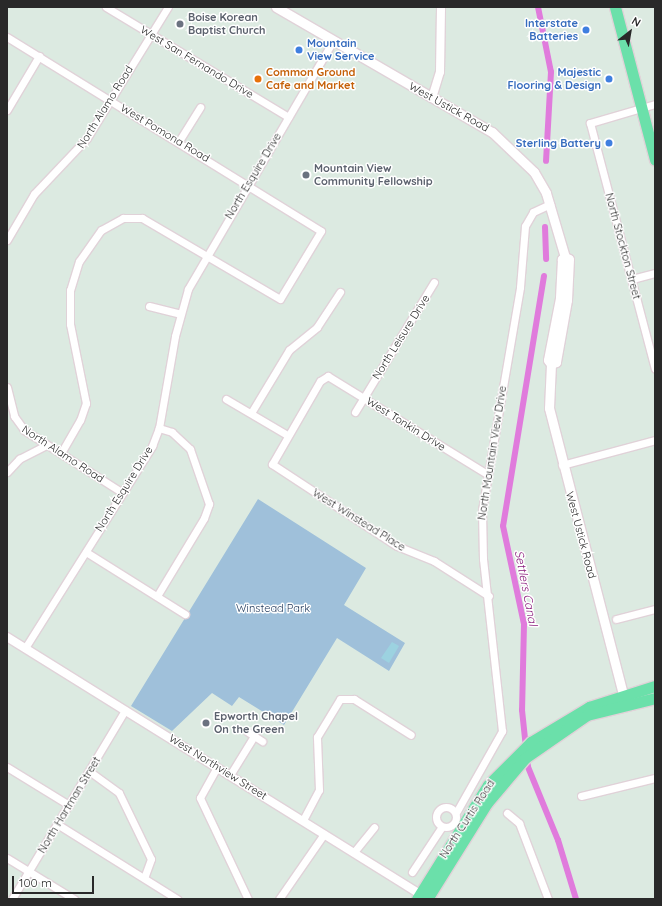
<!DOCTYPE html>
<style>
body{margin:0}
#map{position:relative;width:662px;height:906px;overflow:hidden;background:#dceae1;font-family:Quicksand,sans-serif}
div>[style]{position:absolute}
.green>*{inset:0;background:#9fc0da}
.pitch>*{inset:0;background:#9cd2e0}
.canal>*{height:6px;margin:-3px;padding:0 3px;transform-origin:3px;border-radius:3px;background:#e07bdc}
.roads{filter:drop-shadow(1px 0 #e0d2d8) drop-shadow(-1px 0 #e0d2d8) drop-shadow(0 1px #e0d2d8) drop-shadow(0 -1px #e0d2d8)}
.minor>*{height:7px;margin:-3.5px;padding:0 3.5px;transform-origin:3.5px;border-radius:3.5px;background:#fff}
.minor>.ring{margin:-3.5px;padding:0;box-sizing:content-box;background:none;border:7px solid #fff;border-radius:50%}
.tertiary>*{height:8px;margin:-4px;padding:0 4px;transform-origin:4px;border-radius:4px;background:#fff}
.secondary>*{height:9px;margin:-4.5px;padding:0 4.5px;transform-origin:4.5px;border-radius:4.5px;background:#fff}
.primary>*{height:11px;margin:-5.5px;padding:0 5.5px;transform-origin:5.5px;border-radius:5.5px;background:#6be0aa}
.dots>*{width:11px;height:11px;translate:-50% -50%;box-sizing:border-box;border:2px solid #fff;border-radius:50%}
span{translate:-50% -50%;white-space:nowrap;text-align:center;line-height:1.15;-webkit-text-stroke:3px #fff;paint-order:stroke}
.worship-label{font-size:11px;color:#5b616d;font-weight:700}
.left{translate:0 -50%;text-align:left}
.shop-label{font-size:11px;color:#366cbe;font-weight:700}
.right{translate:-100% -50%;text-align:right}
.street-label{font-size:11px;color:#292929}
.food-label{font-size:11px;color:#c56008;font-weight:700}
.park-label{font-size:11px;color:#223b5d}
.water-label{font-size:12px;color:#891d7c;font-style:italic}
.frame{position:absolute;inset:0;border:8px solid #292929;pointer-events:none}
.north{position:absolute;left:610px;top:12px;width:40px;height:40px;-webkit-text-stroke:3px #fff;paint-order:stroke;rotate:31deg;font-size:11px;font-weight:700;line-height:16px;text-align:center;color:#292929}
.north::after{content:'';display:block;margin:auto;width:14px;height:18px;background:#292929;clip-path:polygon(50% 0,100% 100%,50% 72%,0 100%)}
.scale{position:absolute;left:12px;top:876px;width:82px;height:18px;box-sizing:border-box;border:2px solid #292929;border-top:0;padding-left:5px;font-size:12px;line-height:14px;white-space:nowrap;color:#292929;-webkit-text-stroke:3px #fff;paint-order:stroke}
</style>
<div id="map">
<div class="green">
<div style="clip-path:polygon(258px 499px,366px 568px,344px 605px,405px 643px,389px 671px,337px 638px,284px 725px,239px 697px,232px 706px,212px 693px,172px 731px,131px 706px)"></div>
</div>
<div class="pitch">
<div style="clip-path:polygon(392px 642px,399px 646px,389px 663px,381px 658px)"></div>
</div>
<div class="canal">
<div style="left:538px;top:7px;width:66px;rotate:78.7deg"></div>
<div style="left:551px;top:72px;width:89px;rotate:93.2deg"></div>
<div style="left:545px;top:227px;width:32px;rotate:88deg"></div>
<div style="left:544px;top:276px;width:253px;rotate:99.3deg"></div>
<div style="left:503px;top:526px;width:100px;rotate:77.9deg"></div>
<div style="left:524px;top:624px;width:86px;rotate:91.3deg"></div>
<div style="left:522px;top:710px;width:57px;rotate:84deg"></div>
<div style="left:528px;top:767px;width:79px;rotate:67.7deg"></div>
<div style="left:558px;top:840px;width:62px;rotate:73deg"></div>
</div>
<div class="roads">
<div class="minor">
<div style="left:106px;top:7px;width:213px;rotate:31.1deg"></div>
<div style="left:7px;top:37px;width:369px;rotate:31.7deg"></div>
<div style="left:321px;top:231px;width:79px;rotate:121.1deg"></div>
<div style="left:280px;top:299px;width:160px;rotate:-149.6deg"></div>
<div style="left:142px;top:218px;width:19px;rotate:180deg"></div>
<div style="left:123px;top:218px;width:25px;rotate:151deg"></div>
<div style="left:101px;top:230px;width:38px;rotate:125deg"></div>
<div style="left:79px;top:261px;width:30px;rotate:107deg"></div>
<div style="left:70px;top:290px;width:34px;rotate:90deg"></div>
<div style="left:70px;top:324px;width:81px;rotate:78.6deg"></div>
<div style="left:86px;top:403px;width:18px;rotate:109deg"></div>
<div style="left:80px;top:420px;width:38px;rotate:120deg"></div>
<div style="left:655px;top:104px;width:68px;rotate:163.7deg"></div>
<div style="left:590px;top:123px;width:254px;rotate:75.2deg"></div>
<div style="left:7px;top:110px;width:63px;rotate:-59.3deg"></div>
<div style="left:179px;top:141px;width:40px;rotate:-58deg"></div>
<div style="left:7px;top:240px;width:53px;rotate:-59.6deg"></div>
<div style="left:34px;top:194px;width:77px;rotate:-46.6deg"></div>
<div style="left:87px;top:138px;width:154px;rotate:-58.3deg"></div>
<div style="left:632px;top:279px;width:24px;rotate:-15deg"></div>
<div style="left:149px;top:306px;width:32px;rotate:14deg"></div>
<div style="left:7px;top:387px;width:30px;rotate:76deg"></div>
<div style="left:14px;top:416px;width:17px;rotate:54deg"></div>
<div style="left:24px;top:430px;width:117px;rotate:32.5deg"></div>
<div style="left:226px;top:399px;width:71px;rotate:30.5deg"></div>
<div style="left:355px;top:412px;width:152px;rotate:-58.7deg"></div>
<div style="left:251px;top:413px;width:74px;rotate:-58.9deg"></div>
<div style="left:289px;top:350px;width:36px;rotate:-39deg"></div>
<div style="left:317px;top:327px;width:42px;rotate:-56.7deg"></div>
<div style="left:562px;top:465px;width:96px;rotate:-15deg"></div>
<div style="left:7px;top:472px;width:18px;rotate:-47deg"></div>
<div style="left:19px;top:459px;width:31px;rotate:-27deg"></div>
<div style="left:487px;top:474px;width:187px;rotate:-148.4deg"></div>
<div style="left:328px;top:376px;width:9px;rotate:148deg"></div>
<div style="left:320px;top:381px;width:96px;rotate:120deg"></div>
<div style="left:272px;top:464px;width:149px;rotate:33.3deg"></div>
<div style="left:397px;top:546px;width:40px;rotate:22deg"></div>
<div style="left:434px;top:561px;width:65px;rotate:32.5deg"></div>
<div style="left:86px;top:552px;width:117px;rotate:32.1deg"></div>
<div style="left:157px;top:596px;width:91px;rotate:-58.9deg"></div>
<div style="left:204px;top:518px;width:15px;rotate:-70deg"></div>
<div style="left:209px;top:504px;width:58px;rotate:-109.1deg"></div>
<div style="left:190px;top:449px;width:25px;rotate:-137deg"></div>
<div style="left:172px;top:432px;width:14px;rotate:-163deg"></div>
<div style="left:616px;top:619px;width:40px;rotate:-14.4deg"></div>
<div style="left:25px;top:648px;width:239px;rotate:-57.8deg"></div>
<div style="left:152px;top:446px;width:19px;rotate:-69deg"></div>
<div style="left:159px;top:428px;width:93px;rotate:-80.1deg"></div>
<div style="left:175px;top:336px;width:49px;rotate:-74.5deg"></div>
<div style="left:188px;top:289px;width:287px;rotate:-59.7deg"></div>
<div style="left:248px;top:732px;width:17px;rotate:33deg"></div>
<div style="left:7px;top:767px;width:73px;rotate:31.5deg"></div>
<div style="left:217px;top:767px;width:35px;rotate:119deg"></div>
<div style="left:200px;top:798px;width:112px;rotate:64.6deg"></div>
<div style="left:89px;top:771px;width:37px;rotate:36deg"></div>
<div style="left:119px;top:793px;width:73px;rotate:64.1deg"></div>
<div style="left:151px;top:859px;width:20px;rotate:110deg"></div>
<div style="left:230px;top:775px;width:46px;rotate:-58.4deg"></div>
<div style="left:581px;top:796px;width:76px;rotate:-13.7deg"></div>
<div class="ring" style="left:436px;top:807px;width:13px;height:13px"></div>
<div style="left:457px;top:811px;width:92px;rotate:-60.6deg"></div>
<div style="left:502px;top:731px;width:173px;rotate:-96.3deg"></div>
<div style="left:483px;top:559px;width:49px;rotate:-91.2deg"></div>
<div style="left:482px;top:510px;width:226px;rotate:-80.3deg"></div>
<div style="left:520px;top:287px;width:61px;rotate:-85.3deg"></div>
<div style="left:525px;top:226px;width:16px;rotate:-60deg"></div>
<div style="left:533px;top:212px;width:19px;rotate:-25deg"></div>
<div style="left:507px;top:813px;width:16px;rotate:40deg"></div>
<div style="left:519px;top:823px;width:81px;rotate:69.1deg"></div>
<div style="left:303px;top:820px;width:34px;rotate:-62deg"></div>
<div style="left:319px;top:790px;width:53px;rotate:-92.2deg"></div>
<div style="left:317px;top:737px;width:44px;rotate:-58.8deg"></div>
<div style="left:340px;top:699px;width:14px"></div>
<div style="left:354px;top:699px;width:67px;rotate:32.3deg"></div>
<div style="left:57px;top:824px;width:142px;rotate:32deg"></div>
<div style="left:354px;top:852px;width:32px;rotate:-51deg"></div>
<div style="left:7px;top:858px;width:79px;rotate:31.5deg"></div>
<div style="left:412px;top:872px;width:53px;rotate:-56.6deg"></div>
<div style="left:12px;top:899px;width:220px;rotate:-59.1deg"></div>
<div style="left:279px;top:899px;width:79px;rotate:-55.3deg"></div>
</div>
<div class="tertiary">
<div style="left:432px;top:98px;width:27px;rotate:-73deg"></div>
<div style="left:440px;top:72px;width:65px;rotate:-89.1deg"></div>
<div style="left:7px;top:637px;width:492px;rotate:31.9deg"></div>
</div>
<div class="secondary">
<div style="left:276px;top:7px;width:250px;rotate:30.1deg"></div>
<div style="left:492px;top:132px;width:58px;rotate:43.6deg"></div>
<div style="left:534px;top:172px;width:24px;rotate:60deg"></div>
<div style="left:546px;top:193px;width:67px;rotate:73.5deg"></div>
<div style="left:565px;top:257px;width:4px;rotate:27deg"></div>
<div style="left:569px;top:259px;width:41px;rotate:92.8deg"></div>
<div style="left:567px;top:300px;width:63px;rotate:100.1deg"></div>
<div style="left:556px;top:362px;width:5px;rotate:158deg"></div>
<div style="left:565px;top:257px;width:4px;rotate:146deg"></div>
<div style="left:562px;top:259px;width:39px;rotate:93deg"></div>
<div style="left:560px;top:298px;width:63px;rotate:101deg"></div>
<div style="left:548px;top:360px;width:5px;rotate:53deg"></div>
<div style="left:551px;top:364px;width:44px;rotate:92.6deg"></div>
<div style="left:549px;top:408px;width:304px;rotate:75.5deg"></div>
</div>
<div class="primary">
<div style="left:615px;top:7px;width:158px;rotate:75.3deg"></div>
<div style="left:417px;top:899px;width:134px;rotate:-58.1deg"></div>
<div style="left:488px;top:785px;width:61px;rotate:-45deg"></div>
<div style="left:531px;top:742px;width:68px;rotate:-31.1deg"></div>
<div style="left:589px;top:707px;width:69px;rotate:-17.7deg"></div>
<div style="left:427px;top:899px;width:113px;rotate:-58deg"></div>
<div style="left:487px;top:803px;width:59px;rotate:-49.8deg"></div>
<div style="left:525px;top:758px;width:75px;rotate:-34.7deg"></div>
<div style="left:587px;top:715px;width:70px;rotate:-14deg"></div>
</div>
</div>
<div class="dots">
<div style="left:180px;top:24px;background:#6b7280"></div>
<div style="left:586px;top:30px;background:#3f7fe0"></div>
<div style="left:299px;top:50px;background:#3f7fe0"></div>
<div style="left:258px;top:79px;background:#e8710a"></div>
<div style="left:609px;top:79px;background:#3f7fe0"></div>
<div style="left:609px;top:143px;background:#3f7fe0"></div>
<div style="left:306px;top:175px;background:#6b7280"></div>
<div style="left:206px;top:723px;background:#6b7280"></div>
</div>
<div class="worship-label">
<span class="left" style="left:188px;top:24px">Boise Korean<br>Baptist Church</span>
<span class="left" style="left:314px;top:175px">Mountain View<br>Community Fellowship</span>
<span class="left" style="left:214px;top:723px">Epworth Chapel<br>On the Green</span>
</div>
<div class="shop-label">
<span class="right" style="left:578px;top:30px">Interstate<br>Batteries</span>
<span class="left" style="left:307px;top:50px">Mountain<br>View Service</span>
<span class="right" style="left:601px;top:79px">Majestic<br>Flooring &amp; Design</span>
<span class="right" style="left:601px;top:143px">Sterling Battery</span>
</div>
<div class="street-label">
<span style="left:197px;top:62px;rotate:31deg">West San Fernando Drive</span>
<span style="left:105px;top:107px;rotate:-58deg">North Alamo Road</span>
<span style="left:449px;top:107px;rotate:29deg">West Ustick Road</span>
<span style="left:165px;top:133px;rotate:31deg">West Pomona Road</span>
<span style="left:253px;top:176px;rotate:-59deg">North Esquire Drive</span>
<span style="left:623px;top:246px;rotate:75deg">North Stockton Street</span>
<span style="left:401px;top:337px;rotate:-58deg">North Leisure Drive</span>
<span style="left:406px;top:424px;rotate:32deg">West Tonkin Drive</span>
<span style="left:492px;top:453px;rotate:-81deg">North Mountain View Drive</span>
<span style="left:63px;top:454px;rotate:33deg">North Alamo Road</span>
<span style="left:124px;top:489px;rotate:-58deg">North Esquire Drive</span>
<span style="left:359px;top:520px;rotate:32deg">West Winstead Place</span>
<span style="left:581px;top:535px;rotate:75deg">West Ustick Road</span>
<span style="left:218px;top:767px;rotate:32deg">West Northview Street</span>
<span style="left:69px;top:805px;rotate:-59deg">North Hartman Street</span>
<span style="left:467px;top:819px;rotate:-57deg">North Curtis Road</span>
</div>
<div class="food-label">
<span class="left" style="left:266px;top:79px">Common Ground<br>Cafe and Market</span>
</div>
<div class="park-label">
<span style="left:273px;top:608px">Winstead Park</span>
</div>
<div class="water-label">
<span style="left:526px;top:588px;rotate:79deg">Settlers Canal</span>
</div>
<div class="frame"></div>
<div class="north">N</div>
<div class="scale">100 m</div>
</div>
